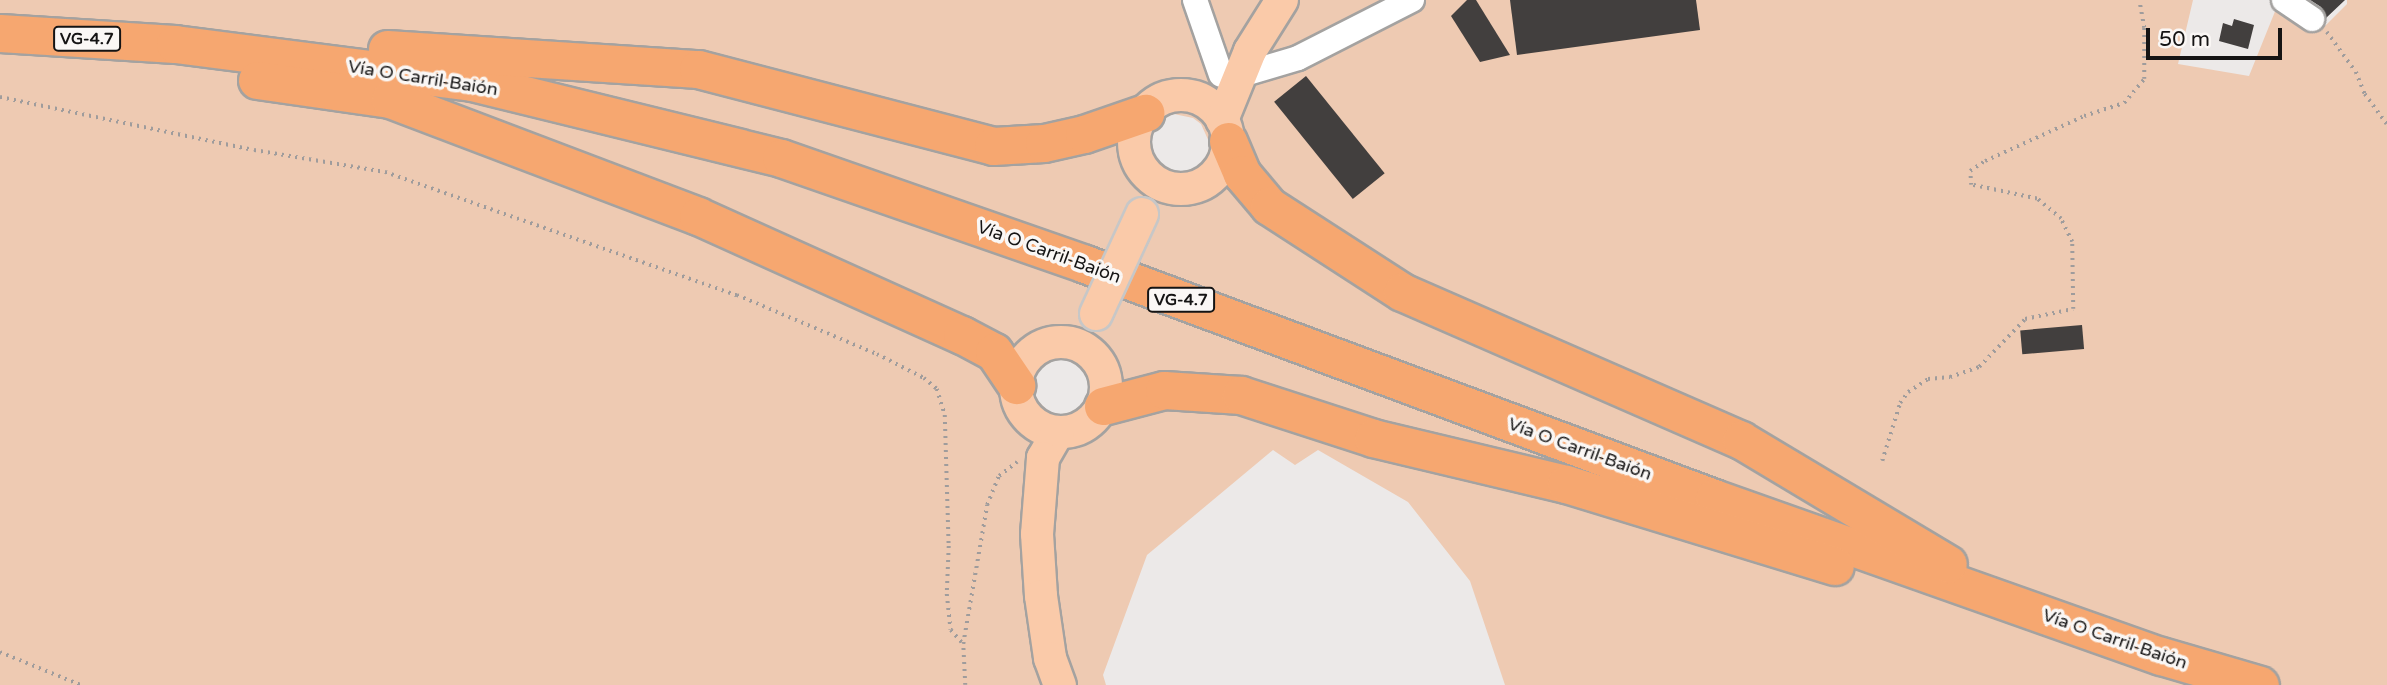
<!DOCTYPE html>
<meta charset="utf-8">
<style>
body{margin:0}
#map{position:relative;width:2387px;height:685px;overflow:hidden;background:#ece9e8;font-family:"Varela Round",sans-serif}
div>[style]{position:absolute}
.green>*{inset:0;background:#eecab2}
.building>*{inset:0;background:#423f3e;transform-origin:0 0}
.path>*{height:3.5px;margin-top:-1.75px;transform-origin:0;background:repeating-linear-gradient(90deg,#9f9c9c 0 2px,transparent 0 7px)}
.roads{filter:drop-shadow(2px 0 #a4a2a0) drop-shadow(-2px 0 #a4a2a0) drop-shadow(0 2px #a4a2a0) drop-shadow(0 -2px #a4a2a0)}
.minor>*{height:24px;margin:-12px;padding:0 12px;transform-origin:12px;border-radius:12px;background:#fff}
.major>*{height:32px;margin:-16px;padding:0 16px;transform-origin:16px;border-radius:16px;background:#facaa9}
.major>.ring{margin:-16px;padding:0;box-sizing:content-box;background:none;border:32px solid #facaa9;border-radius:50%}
.highway>*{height:37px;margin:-18.5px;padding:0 18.5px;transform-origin:18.5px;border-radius:18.5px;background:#f6a770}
.bridges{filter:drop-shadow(2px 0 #c7c7c7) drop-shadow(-2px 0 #c7c7c7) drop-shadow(0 2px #c7c7c7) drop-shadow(0 -2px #c7c7c7)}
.major-bridge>*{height:32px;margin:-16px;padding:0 16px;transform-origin:16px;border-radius:16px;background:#facaa9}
span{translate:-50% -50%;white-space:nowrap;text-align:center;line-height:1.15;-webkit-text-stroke:7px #faf7f5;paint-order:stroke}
.shield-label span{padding:2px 5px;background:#faf7f5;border:2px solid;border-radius:5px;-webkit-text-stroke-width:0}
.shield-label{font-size:16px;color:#151414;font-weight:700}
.street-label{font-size:18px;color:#151414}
.scale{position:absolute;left:2146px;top:28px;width:136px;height:32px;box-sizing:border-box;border:4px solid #151414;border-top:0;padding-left:9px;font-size:21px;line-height:24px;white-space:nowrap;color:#151414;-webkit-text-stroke:5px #faf7f5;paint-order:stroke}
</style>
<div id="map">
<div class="green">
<div style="clip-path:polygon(evenodd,0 0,2193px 0,2178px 64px,2249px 76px,2278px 4px,2309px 27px,2325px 26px,2347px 4px,2347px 0,2387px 0,2387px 685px,1505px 685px,1470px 581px,1408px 502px,1318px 450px,1295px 465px,1273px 450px,1147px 555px,1103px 675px,1106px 685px,0 685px,0 0,1174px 114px,1193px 118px,1201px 124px,1210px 144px,1204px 165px,1186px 177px,1164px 175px,1155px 169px,1147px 151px,1150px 131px,1164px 117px,1174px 114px,0 0,1060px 353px,1070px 353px,1088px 363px,1096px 383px,1090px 404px,1072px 416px,1051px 414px,1036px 399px,1033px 390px,1033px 379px,1042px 362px,1060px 353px)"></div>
</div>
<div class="building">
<div style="clip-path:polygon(1467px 0,1476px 0,1510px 55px,1480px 62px,1451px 16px)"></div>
<div style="clip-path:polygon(1510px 0,1696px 0,1700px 30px,1517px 55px)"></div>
<div style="clip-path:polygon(2310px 0,2345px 0,2326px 18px,2321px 7px)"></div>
<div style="clip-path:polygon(2234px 19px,2254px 25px,2248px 49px,2219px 41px,2223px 23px,2232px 26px)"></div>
<div style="left:1306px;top:76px;width:125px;height:41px;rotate:51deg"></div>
<div style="left:2082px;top:325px;width:24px;height:62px;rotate:85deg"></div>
</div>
<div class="path">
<div style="left:2327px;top:32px;width:49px;rotate:54.1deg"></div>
<div style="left:2356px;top:72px;width:24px;rotate:68deg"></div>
<div style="left:2365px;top:94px;width:37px;rotate:54deg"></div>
<div style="left:0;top:97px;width:259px;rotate:11.8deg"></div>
<div style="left:254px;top:150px;width:133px;rotate:9.5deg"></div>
<div style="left:385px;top:172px;width:373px;rotate:19.3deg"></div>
<div style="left:737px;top:295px;width:152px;rotate:22.9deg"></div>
<div style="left:877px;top:354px;width:53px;rotate:27.1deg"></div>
<div style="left:924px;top:378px;width:17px;rotate:40deg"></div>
<div style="left:937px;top:389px;width:27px;rotate:73deg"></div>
<div style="left:945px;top:415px;width:131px;rotate:88.3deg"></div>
<div style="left:949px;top:546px;width:48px;rotate:92.4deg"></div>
<div style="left:947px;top:594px;width:36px;rotate:84deg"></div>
<div style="left:951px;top:630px;width:18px;rotate:49deg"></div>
<div style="left:1882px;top:461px;width:61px;rotate:-72.8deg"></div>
<div style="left:1900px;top:403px;width:14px;rotate:-54deg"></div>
<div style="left:1908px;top:392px;width:24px;rotate:-33deg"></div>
<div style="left:1928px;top:379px;width:22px;rotate:-5deg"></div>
<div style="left:1950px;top:377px;width:31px;rotate:-19deg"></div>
<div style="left:1979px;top:367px;width:66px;rotate:-46.2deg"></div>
<div style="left:2025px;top:319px;width:49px;rotate:-11.8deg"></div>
<div style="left:2073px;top:309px;width:67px;rotate:-90.9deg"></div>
<div style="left:2072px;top:242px;width:25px;rotate:-116deg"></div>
<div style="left:2061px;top:219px;width:31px;rotate:-140deg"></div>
<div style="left:2037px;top:199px;width:67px;rotate:-168deg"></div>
<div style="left:1971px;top:185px;width:14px;rotate:-94deg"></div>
<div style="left:1970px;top:171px;width:18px;rotate:-34deg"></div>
<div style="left:1985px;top:161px;width:109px;rotate:-24.4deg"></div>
<div style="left:2084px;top:116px;width:42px;rotate:-18deg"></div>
<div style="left:2124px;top:103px;width:31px;rotate:-50deg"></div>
<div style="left:2144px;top:79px;width:51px;rotate:-90deg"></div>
<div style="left:2144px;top:28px;width:28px;rotate:-100deg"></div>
<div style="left:0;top:652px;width:87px;rotate:22.2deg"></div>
<div style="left:965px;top:685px;width:41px;rotate:-92.8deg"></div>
<div style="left:963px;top:644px;width:141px;rotate:-80.2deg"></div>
<div style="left:987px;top:505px;width:31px;rotate:-68deg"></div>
<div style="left:999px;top:476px;width:23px;rotate:-38deg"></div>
</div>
<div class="roads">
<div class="minor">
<div style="left:1195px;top:0;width:79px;rotate:70.9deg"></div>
<div style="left:2284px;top:0;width:34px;rotate:34deg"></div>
<div style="left:1241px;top:75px;width:59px;rotate:-16.6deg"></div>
<div style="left:1298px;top:58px;width:128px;rotate:-27deg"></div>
</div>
<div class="major">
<div class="ring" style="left:1134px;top:95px;width:62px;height:62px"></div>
<div style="left:1222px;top:120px;width:74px;rotate:-67.9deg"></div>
<div style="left:1250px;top:51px;width:60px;rotate:-57.9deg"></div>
<div class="ring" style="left:1016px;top:342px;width:58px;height:58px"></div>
<div style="left:1058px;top:432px;width:30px;rotate:120deg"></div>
<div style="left:1043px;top:458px;width:76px;rotate:94.5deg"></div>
<div style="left:1037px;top:534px;width:62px;rotate:86.3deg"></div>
<div style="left:1041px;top:596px;width:63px;rotate:81.7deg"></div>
<div style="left:1050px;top:658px;width:29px;rotate:70deg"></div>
</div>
<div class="highway">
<div style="left:0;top:33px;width:175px;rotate:3.6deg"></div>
<div style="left:175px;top:44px;width:299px;rotate:7.3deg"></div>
<div style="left:472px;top:82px;width:318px;rotate:13.8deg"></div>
<div style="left:781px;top:158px;width:322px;rotate:19.2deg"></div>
<div style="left:1085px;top:264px;width:671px;rotate:20.41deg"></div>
<div style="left:1714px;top:498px;width:474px;rotate:19.5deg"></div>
<div style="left:2161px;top:656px;width:103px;rotate:16.3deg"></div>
<div style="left:387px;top:49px;width:312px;rotate:3.7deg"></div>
<div style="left:698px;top:69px;width:305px;rotate:14.6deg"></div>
<div style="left:993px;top:146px;width:51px;rotate:-3.4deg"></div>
<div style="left:1044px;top:143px;width:41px;rotate:-12.7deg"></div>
<div style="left:1084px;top:134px;width:65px;rotate:-19deg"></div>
<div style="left:257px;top:80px;width:134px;rotate:8.1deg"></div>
<div style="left:390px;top:99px;width:329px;rotate:20.8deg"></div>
<div style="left:698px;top:216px;width:290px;rotate:24.3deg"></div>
<div style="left:962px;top:335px;width:36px;rotate:28deg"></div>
<div style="left:994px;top:352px;width:40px;rotate:56deg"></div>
<div style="left:1228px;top:141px;width:36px;rotate:67deg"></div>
<div style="left:1242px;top:174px;width:42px;rotate:49.8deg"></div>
<div style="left:1269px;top:206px;width:158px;rotate:32.9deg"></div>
<div style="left:1402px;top:292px;width:370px;rotate:23.6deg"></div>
<div style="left:1741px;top:440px;width:241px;rotate:30.9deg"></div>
<div style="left:1103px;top:406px;width:63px;rotate:-14.7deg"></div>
<div style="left:1164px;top:390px;width:77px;rotate:3.7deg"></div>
<div style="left:1241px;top:395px;width:139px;rotate:18deg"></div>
<div style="left:1373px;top:438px;width:198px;rotate:13.4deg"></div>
<div style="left:1566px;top:484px;width:281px;rotate:17deg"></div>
</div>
</div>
<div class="bridges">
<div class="major-bridge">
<div style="left:1096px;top:314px;width:110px;rotate:-65.3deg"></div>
</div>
</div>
<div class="shield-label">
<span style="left:87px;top:39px">VG-4.7</span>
<span style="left:1181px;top:300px">VG-4.7</span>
</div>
<div class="street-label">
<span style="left:423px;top:78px;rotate:9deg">Vía O Carril-Baión</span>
<span style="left:1049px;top:252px;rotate:20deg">Vía O Carril-Baión</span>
<span style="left:1580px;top:449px;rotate:20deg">Vía O Carril-Baión</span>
<span style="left:2115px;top:639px;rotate:19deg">Vía O Carril-Baión</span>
</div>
<div class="scale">50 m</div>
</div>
